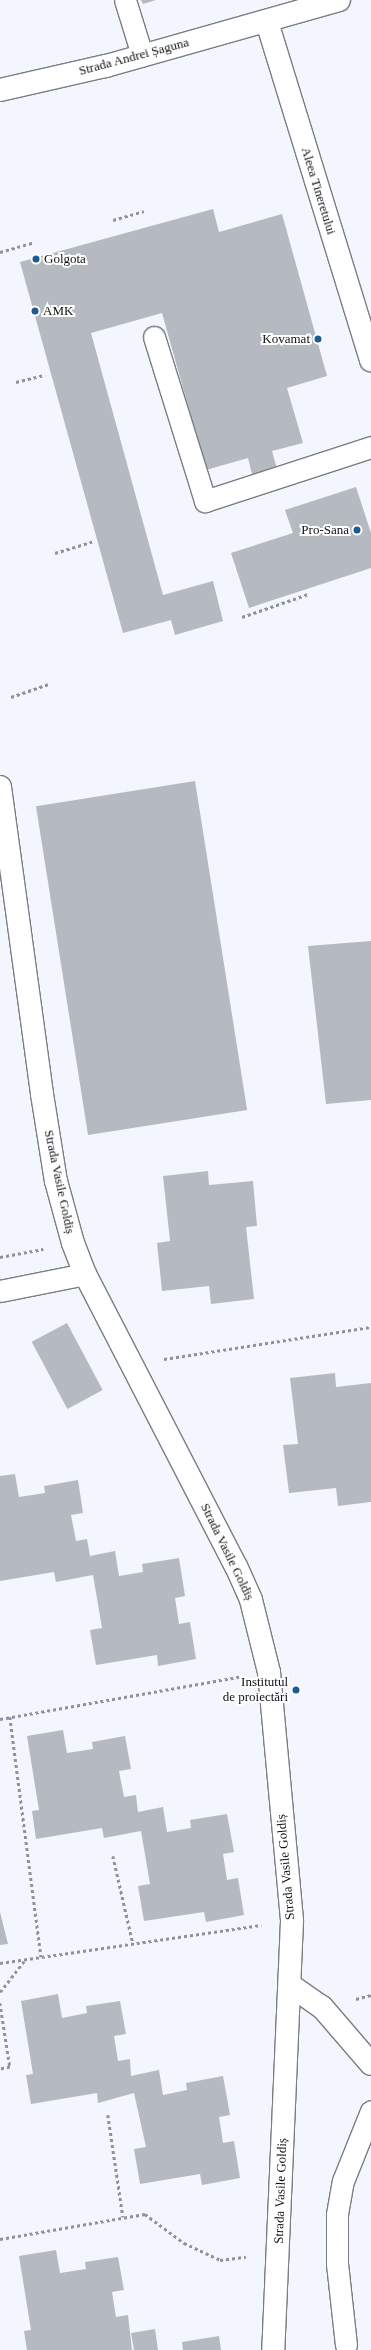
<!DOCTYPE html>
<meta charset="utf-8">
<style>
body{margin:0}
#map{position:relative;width:371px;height:2350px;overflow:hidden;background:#f3f6fe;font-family:Georgia,serif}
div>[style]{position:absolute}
.building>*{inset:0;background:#b5b9c0;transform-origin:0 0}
.path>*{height:2.5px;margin-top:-1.25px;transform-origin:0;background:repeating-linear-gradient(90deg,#909298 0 3px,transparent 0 6px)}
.roads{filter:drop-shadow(1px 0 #7a7d84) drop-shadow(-1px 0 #7a7d84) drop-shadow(0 1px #7a7d84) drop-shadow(0 -1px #7a7d84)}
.service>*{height:21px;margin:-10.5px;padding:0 10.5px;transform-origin:10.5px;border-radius:10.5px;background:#fff}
.minor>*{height:22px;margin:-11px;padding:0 11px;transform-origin:11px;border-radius:11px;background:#fff}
.tertiary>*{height:22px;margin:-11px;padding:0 11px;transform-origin:11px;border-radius:11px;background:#fff}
.dots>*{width:11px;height:11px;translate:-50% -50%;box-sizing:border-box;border:2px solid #fff;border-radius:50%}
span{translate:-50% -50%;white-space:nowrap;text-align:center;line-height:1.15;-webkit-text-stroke:4px #fff;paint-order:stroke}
.street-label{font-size:13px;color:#101114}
.poi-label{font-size:13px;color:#101114}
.left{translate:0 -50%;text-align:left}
.right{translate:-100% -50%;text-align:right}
</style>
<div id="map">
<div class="building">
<div style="clip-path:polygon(141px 0,156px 0,143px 4px)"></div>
<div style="clip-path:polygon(213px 209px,219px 232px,282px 214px,327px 376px,287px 388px,303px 443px,272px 451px,281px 483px,256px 490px,248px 458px,206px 470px,162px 313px,91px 333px,163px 595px,213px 581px,223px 621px,175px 635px,171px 620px,123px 633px,20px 262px)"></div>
<div style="clip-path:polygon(356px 487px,371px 533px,371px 568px,249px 608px,231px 553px,293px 533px,285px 510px)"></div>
<div style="left:195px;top:781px;width:333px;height:161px;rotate:81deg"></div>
<div style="clip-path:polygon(371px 941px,371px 1100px,326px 1104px,308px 946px)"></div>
<div style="clip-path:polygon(208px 1171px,209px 1185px,253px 1181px,257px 1226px,246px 1227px,254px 1299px,211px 1304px,209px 1286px,162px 1291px,157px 1243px,170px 1241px,163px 1176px)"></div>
<div style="left:67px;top:1323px;width:76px;height:40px;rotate:62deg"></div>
<div style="clip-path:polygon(335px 1373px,336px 1387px,371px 1383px,371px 1502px,338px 1506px,336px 1488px,289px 1493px,283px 1445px,298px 1444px,290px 1378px)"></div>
<div style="clip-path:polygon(15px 1474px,19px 1497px,45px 1493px,44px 1486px,78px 1480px,83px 1513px,71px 1515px,76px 1541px,87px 1539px,90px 1556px,115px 1551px,119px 1576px,143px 1572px,142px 1564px,179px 1558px,185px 1596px,175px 1598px,179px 1624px,190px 1622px,196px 1659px,158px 1666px,157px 1655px,96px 1665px,90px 1630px,102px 1628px,93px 1575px,56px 1582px,54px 1572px,0 1581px,0 1476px)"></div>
<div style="clip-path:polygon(63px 1730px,67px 1753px,93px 1749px,92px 1742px,125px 1736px,131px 1769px,119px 1771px,124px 1797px,136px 1795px,138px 1812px,163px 1807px,167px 1832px,191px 1828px,190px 1820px,227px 1814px,234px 1852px,223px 1854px,227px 1880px,238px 1878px,244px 1915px,206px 1922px,204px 1912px,144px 1921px,138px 1886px,150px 1884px,141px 1831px,104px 1838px,102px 1828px,36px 1839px,32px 1811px,39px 1810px,27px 1736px)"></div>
<div style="clip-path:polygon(0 1912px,8px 1944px,0 1945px)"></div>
<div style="clip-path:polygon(58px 1994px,62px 2018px,87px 2013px,86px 2006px,120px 2001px,126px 2034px,114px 2036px,118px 2061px,130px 2059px,131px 2076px,159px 2070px,163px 2095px,187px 2090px,186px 2083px,223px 2076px,230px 2115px,219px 2117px,223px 2143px,234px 2141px,240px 2178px,202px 2185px,200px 2174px,140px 2184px,134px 2149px,146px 2147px,134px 2093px,98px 2103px,97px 2093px,31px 2104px,26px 2075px,33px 2074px,21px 2001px)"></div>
<div style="clip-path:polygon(56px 2250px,60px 2273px,86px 2269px,85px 2262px,118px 2257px,124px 2290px,112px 2292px,116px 2317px,128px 2315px,132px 2350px,27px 2350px,24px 2331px,31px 2330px,19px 2256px)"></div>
<div style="clip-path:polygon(155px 2329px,158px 2350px,134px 2350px,131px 2333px)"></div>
<div style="clip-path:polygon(219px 2336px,221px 2350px,183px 2350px,182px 2342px)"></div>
</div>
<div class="path">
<div style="left:113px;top:220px;width:32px;rotate:-16deg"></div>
<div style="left:0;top:252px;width:36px;rotate:-16deg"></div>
<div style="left:16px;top:382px;width:30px;rotate:-14deg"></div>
<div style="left:55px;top:553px;width:39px;rotate:-17deg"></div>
<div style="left:242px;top:617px;width:70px;rotate:-19.2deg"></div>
<div style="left:11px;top:697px;width:39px;rotate:-19deg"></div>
<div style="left:0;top:1257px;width:44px;rotate:-10.5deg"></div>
<div style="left:164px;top:1359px;width:209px;rotate:-8.8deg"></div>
<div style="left:10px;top:1717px;width:242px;rotate:82.6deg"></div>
<div style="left:0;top:1719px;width:243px;rotate:-10deg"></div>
<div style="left:113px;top:1856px;width:89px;rotate:77.1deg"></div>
<div style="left:0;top:1963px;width:264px;rotate:-8.3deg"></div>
<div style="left:0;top:1992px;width:39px;rotate:-52deg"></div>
<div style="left:356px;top:1999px;width:16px;rotate:-15deg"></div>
<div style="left:0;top:2003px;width:65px;rotate:81.1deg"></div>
<div style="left:10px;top:2067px;width:10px;rotate:169deg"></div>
<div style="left:108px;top:2115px;width:103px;rotate:81.6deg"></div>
<div style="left:0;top:2239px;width:147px;rotate:-9.8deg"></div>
<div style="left:145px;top:2214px;width:49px;rotate:36.6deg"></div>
<div style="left:184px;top:2243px;width:40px;rotate:25deg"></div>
<div style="left:220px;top:2260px;width:26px;rotate:-7deg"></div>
</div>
<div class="roads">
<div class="service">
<div style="left:125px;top:0;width:58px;rotate:72.8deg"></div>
<div style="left:154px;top:337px;width:172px;rotate:72.7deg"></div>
<div style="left:205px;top:501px;width:175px;rotate:-18deg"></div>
<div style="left:0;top:1291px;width:87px;rotate:-11.3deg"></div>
<div style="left:346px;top:2345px;width:81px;rotate:-96.3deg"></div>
<div style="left:337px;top:2264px;width:50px;rotate:-90deg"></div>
<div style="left:337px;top:2214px;width:34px;rotate:-80deg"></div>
<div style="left:343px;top:2181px;width:75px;rotate:-68.2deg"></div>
</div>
<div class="minor">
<div style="left:267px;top:22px;width:354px;rotate:72.9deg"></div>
<div style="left:0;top:90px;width:109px;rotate:-12.8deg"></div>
<div style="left:106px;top:66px;width:242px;rotate:-15.8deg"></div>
<div style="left:290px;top:1985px;width:39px;rotate:35deg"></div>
<div style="left:322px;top:2007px;width:75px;rotate:49.3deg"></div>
</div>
<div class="tertiary">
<div style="left:0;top:787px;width:310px;rotate:82.2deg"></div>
<div style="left:42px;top:1094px;width:88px;rotate:80.9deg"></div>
<div style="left:56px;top:1181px;width:64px;rotate:74.7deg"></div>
<div style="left:73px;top:1243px;width:33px;rotate:69deg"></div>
<div style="left:85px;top:1274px;width:329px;rotate:62.7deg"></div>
<div style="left:236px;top:1566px;width:37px;rotate:66deg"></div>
<div style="left:251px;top:1600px;width:74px;rotate:76deg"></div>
<div style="left:269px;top:1672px;width:250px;rotate:84.7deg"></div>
<div style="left:292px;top:1921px;width:429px;rotate:92.5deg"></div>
</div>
</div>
<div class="dots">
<div style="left:36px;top:259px;background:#1d5a91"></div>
<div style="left:35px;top:311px;background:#1d5a91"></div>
<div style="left:318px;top:339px;background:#1d5a91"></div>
<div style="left:357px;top:530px;background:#1d5a91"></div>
<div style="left:296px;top:1690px;background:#1d5a91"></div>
</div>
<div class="street-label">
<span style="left:134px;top:57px;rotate:-15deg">Strada Andrei Șaguna</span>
<span style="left:318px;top:191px;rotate:73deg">Aleea Tineretului</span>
<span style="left:59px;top:1182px;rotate:78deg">Strada Vasile Goldiș</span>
<span style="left:227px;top:1552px;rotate:64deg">Strada Vasile Goldiș</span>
<span style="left:286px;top:1867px;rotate:-95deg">Strada Vasile Goldiș</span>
<span style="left:281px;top:2191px;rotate:-88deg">Strada Vasile Goldiș</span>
</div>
<div class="poi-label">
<span class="left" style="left:44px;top:259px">Golgota</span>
<span class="left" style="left:43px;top:311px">AMK</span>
<span class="right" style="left:310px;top:339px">Kovamat</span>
<span class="right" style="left:349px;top:530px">Pro-Sana</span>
<span class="right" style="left:288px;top:1690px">Institutul<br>de proiectări</span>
</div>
</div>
